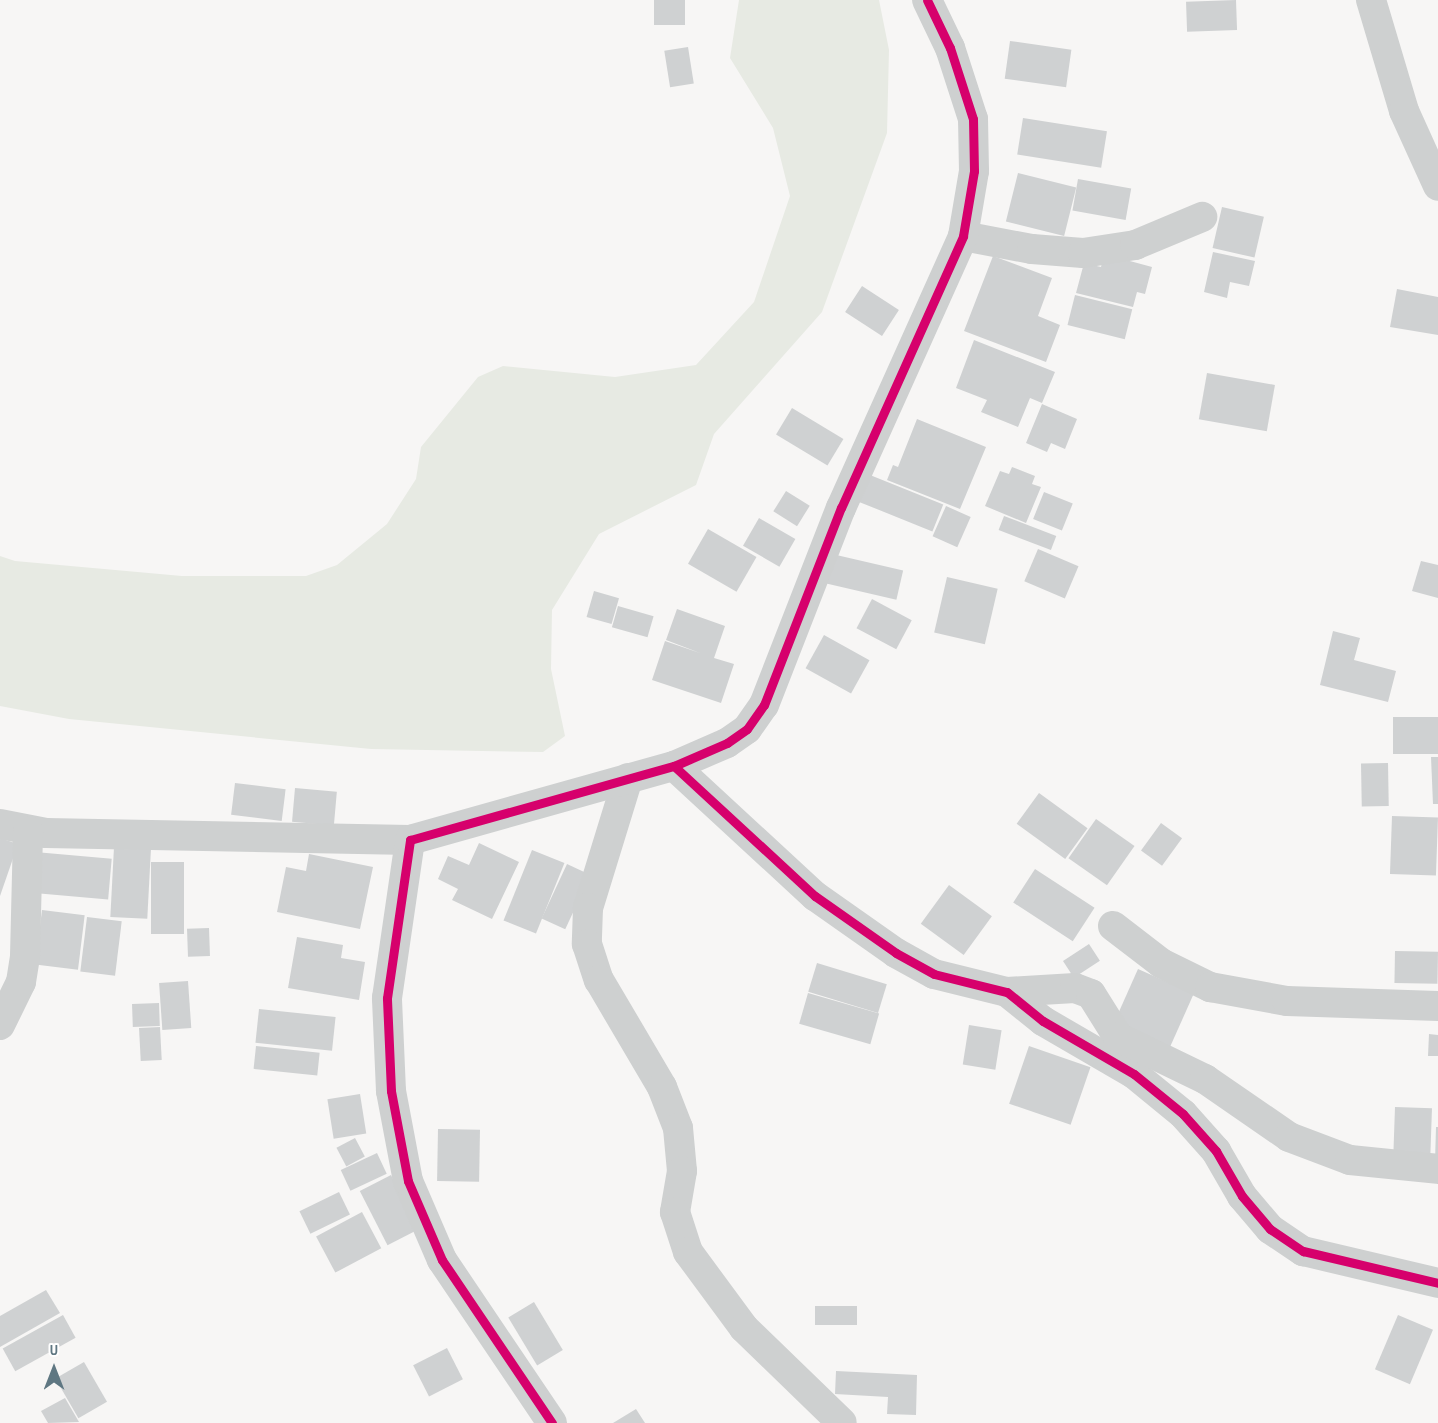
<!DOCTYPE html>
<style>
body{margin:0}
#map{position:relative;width:1438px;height:1423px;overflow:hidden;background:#f7f6f5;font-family:"Sofia Sans Condensed",sans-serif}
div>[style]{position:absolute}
.green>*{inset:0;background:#e7eae3}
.building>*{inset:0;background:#cfd1d2;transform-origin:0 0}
.street>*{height:30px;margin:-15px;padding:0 15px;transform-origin:15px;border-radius:15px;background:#ced0d0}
.cycleway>*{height:9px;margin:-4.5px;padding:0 4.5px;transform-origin:4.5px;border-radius:4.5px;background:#d6006c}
span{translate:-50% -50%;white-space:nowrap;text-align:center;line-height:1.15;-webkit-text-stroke:6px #fff;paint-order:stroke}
.north{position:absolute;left:24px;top:1339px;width:60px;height:60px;-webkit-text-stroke:4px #fff;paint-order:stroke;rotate:0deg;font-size:16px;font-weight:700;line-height:24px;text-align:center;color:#5f7782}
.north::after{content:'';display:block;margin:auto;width:21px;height:27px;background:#5f7782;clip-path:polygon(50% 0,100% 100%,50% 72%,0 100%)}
</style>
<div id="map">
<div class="green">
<div style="clip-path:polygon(739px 0,879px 0,889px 50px,887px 133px,822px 312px,714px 434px,696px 485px,599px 534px,552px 610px,551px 669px,565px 736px,543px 752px,371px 749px,69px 719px,0 706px,0 556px,15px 561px,182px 576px,306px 576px,337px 565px,387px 524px,416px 479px,421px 447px,478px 377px,503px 366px,615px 377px,696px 365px,754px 302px,790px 196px,773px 128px,730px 58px)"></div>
</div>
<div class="building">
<div style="left:654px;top:0;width:31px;height:25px"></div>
<div style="left:1236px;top:0;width:30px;height:50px;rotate:88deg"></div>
<div style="left:1010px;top:41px;width:62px;height:38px;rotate:8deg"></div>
<div style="left:688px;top:47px;width:37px;height:24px;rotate:81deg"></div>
<div style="left:1023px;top:118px;width:85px;height:37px;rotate:9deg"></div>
<div style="left:1018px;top:173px;width:60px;height:50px;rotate:14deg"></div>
<div style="left:1078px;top:179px;width:54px;height:32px;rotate:10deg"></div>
<div style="left:1222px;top:207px;width:43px;height:42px;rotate:13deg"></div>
<div style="clip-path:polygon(1213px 252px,1255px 261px,1249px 286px,1230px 282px,1227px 298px,1204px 292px)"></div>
<div style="clip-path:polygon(1104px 254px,1152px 267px,1145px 294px,1137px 292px,1133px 307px,1076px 293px,1084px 263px,1101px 267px)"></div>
<div style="clip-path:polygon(993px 256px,1052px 278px,1038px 316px,1060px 325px,1046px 362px,964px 331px)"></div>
<div style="left:862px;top:286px;width:44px;height:31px;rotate:33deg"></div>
<div style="clip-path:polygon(1397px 289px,1438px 297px,1438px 335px,1390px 327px)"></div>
<div style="left:1075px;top:295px;width:59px;height:31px;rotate:14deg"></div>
<div style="clip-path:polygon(974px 340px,1055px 372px,1042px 403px,1030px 398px,1018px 427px,981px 412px,987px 400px,956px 388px)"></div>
<div style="left:1207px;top:373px;width:69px;height:47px;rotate:10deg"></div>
<div style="clip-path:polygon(1042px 404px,1077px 419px,1065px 449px,1051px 443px,1047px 452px,1026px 443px)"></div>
<div style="left:792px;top:408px;width:60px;height:31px;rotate:31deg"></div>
<div style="clip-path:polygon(917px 419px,986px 447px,960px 509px,887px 480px,893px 465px,898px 467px)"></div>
<div style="clip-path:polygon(1012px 467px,1035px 476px,1032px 484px,1041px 487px,1026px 523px,985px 506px,1000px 471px,1009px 474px)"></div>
<div style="left:870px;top:475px;width:79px;height:29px;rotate:22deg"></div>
<div style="left:786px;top:491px;width:28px;height:24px;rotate:32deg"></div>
<div style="left:1044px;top:492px;width:31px;height:29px;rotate:22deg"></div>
<div style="left:946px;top:506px;width:27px;height:33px;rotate:24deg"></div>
<div style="left:1004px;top:516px;width:56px;height:15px;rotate:21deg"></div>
<div style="left:759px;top:518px;width:42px;height:32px;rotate:30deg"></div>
<div style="left:708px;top:529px;width:56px;height:40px;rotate:30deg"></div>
<div style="left:1038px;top:549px;width:44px;height:35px;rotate:23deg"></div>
<div style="left:832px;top:554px;width:73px;height:30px;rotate:13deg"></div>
<div style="clip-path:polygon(1421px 561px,1438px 565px,1438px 598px,1412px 591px)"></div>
<div style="left:947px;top:577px;width:52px;height:57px;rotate:13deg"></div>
<div style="left:594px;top:591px;width:26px;height:27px;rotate:16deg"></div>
<div style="left:872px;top:599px;width:45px;height:33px;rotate:28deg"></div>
<div style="left:618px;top:606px;width:37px;height:22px;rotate:16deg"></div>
<div style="clip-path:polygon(677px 609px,725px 626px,714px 658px,734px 664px,721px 703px,652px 680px,665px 641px,700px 653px,666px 640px)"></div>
<div style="clip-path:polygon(1333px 631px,1360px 638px,1354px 660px,1396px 671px,1388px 702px,1320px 685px)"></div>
<div style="left:824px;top:635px;width:52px;height:38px;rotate:29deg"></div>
<div style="left:1438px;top:717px;width:37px;height:45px;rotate:90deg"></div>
<div style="clip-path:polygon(1431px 757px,1438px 757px,1438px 804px,1433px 804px)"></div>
<div style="left:1388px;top:763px;width:43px;height:27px;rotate:89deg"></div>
<div style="left:235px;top:783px;width:51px;height:32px;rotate:7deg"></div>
<div style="left:295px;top:788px;width:42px;height:34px;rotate:5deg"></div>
<div style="left:1039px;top:793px;width:60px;height:38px;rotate:36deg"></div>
<div style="left:1392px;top:816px;width:46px;height:58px;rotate:2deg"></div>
<div style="left:1096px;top:819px;width:47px;height:48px;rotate:35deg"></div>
<div style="left:1161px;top:823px;width:26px;height:34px;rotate:36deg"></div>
<div style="clip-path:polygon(0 838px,18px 844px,0 896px)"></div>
<div style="clip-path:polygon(479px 843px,519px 862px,492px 919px,452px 900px,458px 889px,438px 879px,448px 856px,469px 865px)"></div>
<div style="left:114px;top:847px;width:37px;height:70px;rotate:3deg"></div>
<div style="left:532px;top:850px;width:35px;height:76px;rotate:22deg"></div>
<div style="left:35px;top:852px;width:77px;height:41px;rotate:5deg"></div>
<div style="clip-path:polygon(309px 854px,373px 867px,360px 929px,277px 912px,286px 867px,306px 871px)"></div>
<div style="left:151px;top:862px;width:33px;height:72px"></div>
<div style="left:567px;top:864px;width:26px;height:60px;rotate:25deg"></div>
<div style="left:1035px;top:869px;width:71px;height:40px;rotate:33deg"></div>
<div style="left:949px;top:885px;width:53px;height:48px;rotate:36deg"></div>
<div style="left:42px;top:910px;width:43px;height:55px;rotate:7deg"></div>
<div style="left:87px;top:917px;width:35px;height:55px;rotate:7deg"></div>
<div style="left:209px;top:928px;width:28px;height:22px;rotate:88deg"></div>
<div style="clip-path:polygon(297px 937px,343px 945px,341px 958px,365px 962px,359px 1000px,288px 988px)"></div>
<div style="left:1089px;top:944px;width:20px;height:31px;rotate:57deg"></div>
<div style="left:1395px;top:951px;width:43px;height:32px;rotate:1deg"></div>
<div style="left:817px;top:963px;width:73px;height:30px;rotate:17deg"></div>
<div style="left:1138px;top:969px;width:61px;height:63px;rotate:24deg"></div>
<div style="left:188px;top:981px;width:47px;height:29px;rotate:86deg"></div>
<div style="left:808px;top:993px;width:74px;height:32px;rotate:16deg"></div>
<div style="left:159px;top:1003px;width:23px;height:27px;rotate:88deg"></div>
<div style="left:259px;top:1009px;width:77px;height:34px;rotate:6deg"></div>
<div style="left:969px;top:1025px;width:33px;height:40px;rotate:9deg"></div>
<div style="left:160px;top:1027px;width:33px;height:21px;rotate:87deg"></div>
<div style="clip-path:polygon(1429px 1034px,1438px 1035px,1438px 1056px,1428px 1056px)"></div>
<div style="left:256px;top:1046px;width:64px;height:23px;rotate:6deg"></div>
<div style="left:1029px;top:1046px;width:65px;height:61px;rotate:19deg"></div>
<div style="left:360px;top:1094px;width:40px;height:33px;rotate:81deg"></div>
<div style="left:1395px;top:1107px;width:37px;height:47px;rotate:2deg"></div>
<div style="clip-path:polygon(1436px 1127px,1438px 1127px,1438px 1162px,1435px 1162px)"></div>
<div style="left:438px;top:1129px;width:42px;height:52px;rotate:1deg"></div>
<div style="left:355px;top:1138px;width:21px;height:21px;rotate:62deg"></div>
<div style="left:377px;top:1153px;width:23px;height:40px;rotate:65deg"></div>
<div style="left:391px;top:1175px;width:61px;height:35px;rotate:63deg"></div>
<div style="left:339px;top:1192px;width:25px;height:44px;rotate:64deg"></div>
<div style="left:362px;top:1212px;width:41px;height:52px;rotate:62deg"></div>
<div style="clip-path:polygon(46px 1290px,60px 1313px,0 1347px,0 1316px)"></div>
<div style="left:534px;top:1302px;width:56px;height:30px;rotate:59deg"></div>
<div style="left:815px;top:1306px;width:42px;height:19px"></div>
<div style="left:63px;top:1315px;width:26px;height:69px;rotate:61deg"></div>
<div style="left:1398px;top:1315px;width:38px;height:59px;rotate:23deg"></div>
<div style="left:447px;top:1348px;width:35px;height:38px;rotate:63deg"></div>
<div style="left:84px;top:1362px;width:46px;height:33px;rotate:60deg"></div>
<div style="clip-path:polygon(836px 1371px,917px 1375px,916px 1415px,887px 1414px,888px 1397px,835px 1394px)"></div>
<div style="clip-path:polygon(65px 1398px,79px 1422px,48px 1423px,41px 1411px)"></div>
<div style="clip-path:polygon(636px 1409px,645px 1423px,613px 1423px)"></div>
</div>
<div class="street">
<div style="left:1371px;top:0;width:116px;rotate:73.4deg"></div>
<div style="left:1404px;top:111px;width:82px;rotate:65.6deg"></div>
<div style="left:963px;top:236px;width:70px;rotate:10.7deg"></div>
<div style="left:1032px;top:249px;width:51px;rotate:4.5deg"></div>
<div style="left:1083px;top:253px;width:53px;rotate:-8.7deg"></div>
<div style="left:1135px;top:245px;width:73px;rotate:-22.7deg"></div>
<div style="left:674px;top:766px;width:192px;rotate:42.7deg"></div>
<div style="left:815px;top:896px;width:99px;rotate:35.1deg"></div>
<div style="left:896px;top:953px;width:43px;rotate:28.9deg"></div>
<div style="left:934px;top:974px;width:75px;rotate:13.9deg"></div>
<div style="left:1007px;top:992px;width:46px;rotate:38.9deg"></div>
<div style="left:1043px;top:1021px;width:105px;rotate:30.2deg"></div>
<div style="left:1134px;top:1074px;width:63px;rotate:39.2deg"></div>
<div style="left:1183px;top:1114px;width:50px;rotate:48.3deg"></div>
<div style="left:1216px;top:1151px;width:52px;rotate:60deg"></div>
<div style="left:1242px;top:1196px;width:43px;rotate:49.7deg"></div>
<div style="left:1270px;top:1229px;width:40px;rotate:34deg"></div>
<div style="left:1303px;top:1251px;width:139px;rotate:13.3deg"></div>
<div style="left:628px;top:778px;width:136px;rotate:107.1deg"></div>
<div style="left:588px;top:908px;width:36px;rotate:92deg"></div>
<div style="left:587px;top:944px;width:38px;rotate:72deg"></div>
<div style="left:599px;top:980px;width:124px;rotate:59.5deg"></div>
<div style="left:662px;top:1087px;width:44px;rotate:68.7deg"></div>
<div style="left:678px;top:1128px;width:43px;rotate:84.7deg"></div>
<div style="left:682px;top:1171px;width:42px;rotate:99.7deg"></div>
<div style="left:675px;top:1212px;width:42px;rotate:72deg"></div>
<div style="left:688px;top:1252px;width:94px;rotate:53.6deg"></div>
<div style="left:744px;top:1328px;width:136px;rotate:44.1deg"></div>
<div style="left:0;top:824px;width:47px;rotate:11.1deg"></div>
<div style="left:46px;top:833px;width:364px;rotate:1.1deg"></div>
<div style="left:1113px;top:926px;width:61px;rotate:37.6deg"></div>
<div style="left:1161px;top:963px;width:55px;rotate:26.1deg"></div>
<div style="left:1210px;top:987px;width:78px;rotate:10.3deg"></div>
<div style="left:1287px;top:1001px;width:151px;rotate:1.9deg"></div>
<div style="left:1007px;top:992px;width:68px;rotate:-3.4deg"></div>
<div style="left:1075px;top:988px;width:17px;rotate:21deg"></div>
<div style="left:1091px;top:994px;width:51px;rotate:57.9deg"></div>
<div style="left:1118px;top:1037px;width:97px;rotate:25.8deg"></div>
<div style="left:1205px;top:1079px;width:102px;rotate:34.6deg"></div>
<div style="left:1289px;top:1137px;width:65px;rotate:20.7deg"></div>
<div style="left:1350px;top:1160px;width:88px;rotate:5.8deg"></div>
<div style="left:0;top:1025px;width:48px;rotate:-64deg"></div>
<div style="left:21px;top:982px;width:26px;rotate:-81deg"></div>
<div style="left:25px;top:956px;width:125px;rotate:-88.6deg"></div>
<div style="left:552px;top:1423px;width:197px;rotate:-124deg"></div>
<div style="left:442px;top:1260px;width:86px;rotate:-113.3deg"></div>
<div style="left:408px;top:1181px;width:92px;rotate:-100.7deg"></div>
<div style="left:391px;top:1091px;width:93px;rotate:-92.5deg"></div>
<div style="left:387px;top:998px;width:160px;rotate:-81.7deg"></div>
<div style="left:410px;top:840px;width:274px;rotate:-15.7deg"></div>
<div style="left:674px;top:766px;width:58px;rotate:-23.5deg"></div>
<div style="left:727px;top:743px;width:24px;rotate:-35deg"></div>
<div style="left:747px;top:729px;width:29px;rotate:-55deg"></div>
<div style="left:764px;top:705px;width:212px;rotate:-68.7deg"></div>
<div style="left:841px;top:508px;width:298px;rotate:-65.8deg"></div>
<div style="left:963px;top:236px;width:66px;rotate:-80.4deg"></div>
<div style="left:974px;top:171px;width:52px;rotate:-91.1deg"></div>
<div style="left:973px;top:119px;width:75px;rotate:-107.9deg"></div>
<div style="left:950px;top:48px;width:53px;rotate:-115.6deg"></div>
</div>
<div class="cycleway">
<div style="left:674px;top:766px;width:192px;rotate:42.7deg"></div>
<div style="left:815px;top:896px;width:99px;rotate:35.1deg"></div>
<div style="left:896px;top:953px;width:43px;rotate:28.9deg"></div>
<div style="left:934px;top:974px;width:75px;rotate:13.9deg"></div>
<div style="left:1007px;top:992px;width:46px;rotate:38.9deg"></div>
<div style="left:1043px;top:1021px;width:105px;rotate:30.2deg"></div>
<div style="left:1134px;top:1074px;width:63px;rotate:39.2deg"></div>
<div style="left:1183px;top:1114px;width:50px;rotate:48.3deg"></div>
<div style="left:1216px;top:1151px;width:52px;rotate:60deg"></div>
<div style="left:1242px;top:1196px;width:43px;rotate:49.7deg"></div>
<div style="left:1270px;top:1229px;width:40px;rotate:34deg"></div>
<div style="left:1303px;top:1251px;width:139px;rotate:13.3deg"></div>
<div style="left:552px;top:1423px;width:197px;rotate:-124deg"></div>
<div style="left:442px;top:1260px;width:86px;rotate:-113.3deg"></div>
<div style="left:408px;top:1181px;width:92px;rotate:-100.7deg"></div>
<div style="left:391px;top:1091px;width:93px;rotate:-92.5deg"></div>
<div style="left:387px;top:998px;width:160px;rotate:-81.7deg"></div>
<div style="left:410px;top:840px;width:274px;rotate:-15.7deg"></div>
<div style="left:674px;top:766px;width:58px;rotate:-23.5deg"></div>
<div style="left:727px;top:743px;width:24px;rotate:-35deg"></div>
<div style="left:747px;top:729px;width:29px;rotate:-55deg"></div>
<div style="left:764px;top:705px;width:212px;rotate:-68.7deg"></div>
<div style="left:841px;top:508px;width:298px;rotate:-65.8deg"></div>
<div style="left:963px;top:236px;width:66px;rotate:-80.4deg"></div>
<div style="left:974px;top:171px;width:52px;rotate:-91.1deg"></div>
<div style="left:973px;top:119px;width:75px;rotate:-107.9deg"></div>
<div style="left:950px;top:48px;width:53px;rotate:-115.6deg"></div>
</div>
<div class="north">U</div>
</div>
